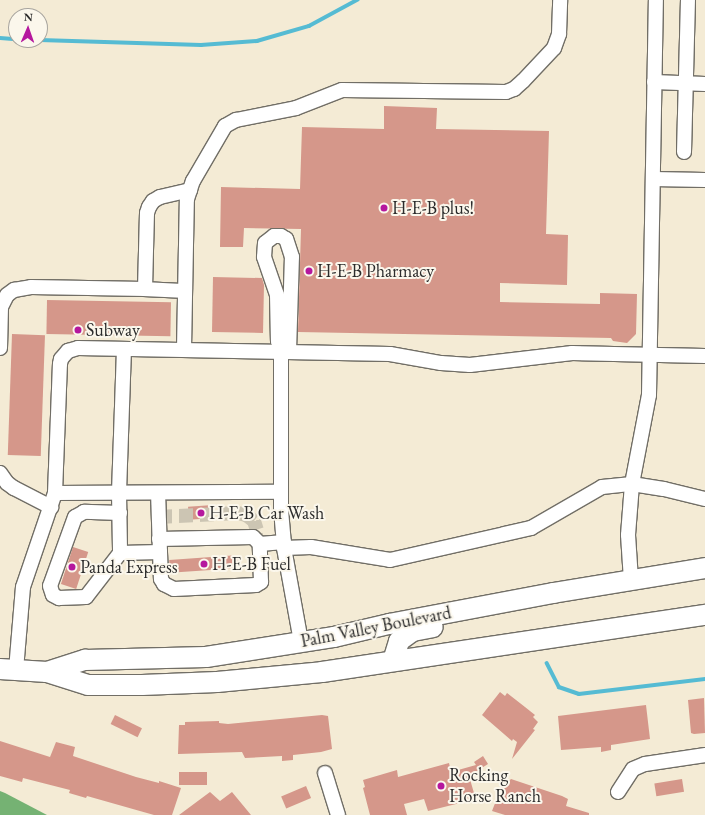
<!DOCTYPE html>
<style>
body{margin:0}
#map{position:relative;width:705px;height:815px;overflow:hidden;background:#f4ebd5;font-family:"EB Garamond",serif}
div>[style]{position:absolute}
.forest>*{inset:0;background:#75b273}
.stream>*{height:3.5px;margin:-1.75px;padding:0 1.75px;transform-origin:1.75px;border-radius:1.75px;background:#55bbd3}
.building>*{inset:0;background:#d5978a;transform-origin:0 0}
.minor-tunnel>*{height:14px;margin-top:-7px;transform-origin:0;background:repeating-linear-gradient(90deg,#ccc5b3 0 14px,transparent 0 21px)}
.roads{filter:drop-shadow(1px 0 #716e66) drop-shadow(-1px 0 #716e66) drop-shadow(0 1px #716e66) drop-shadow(0 -1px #716e66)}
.minor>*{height:14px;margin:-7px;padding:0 7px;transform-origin:7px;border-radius:7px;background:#fff}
.highway>*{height:20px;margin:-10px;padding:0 10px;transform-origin:10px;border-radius:10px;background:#fff}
.dots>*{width:11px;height:11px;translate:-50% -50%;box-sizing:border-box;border:2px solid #fbf7ec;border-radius:50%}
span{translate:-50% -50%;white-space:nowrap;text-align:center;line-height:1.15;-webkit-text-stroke:4px #fbf7ec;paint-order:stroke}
.poi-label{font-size:18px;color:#2b2b2b}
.left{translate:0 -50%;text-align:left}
.street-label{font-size:18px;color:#2b2b2b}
.north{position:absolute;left:8px;top:8px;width:40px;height:40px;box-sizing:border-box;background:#fbf7ec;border:1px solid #a8a59f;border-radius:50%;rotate:2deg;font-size:11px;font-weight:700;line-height:16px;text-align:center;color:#2b2b2b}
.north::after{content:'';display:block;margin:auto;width:14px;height:18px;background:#b5179e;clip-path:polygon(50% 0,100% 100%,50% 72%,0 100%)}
</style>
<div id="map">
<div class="forest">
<div style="clip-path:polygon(0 791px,5px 793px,47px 815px,0 815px)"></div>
</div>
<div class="stream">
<div style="left:0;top:38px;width:16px;rotate:4deg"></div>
<div style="left:40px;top:40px;width:161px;rotate:1.8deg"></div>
<div style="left:201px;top:45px;width:56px;rotate:-4.1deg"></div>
<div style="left:257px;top:41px;width:54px;rotate:-16.1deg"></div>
<div style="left:309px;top:26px;width:55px;rotate:-28.4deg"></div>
<div style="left:547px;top:663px;width:27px;rotate:63deg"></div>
<div style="left:559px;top:687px;width:21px;rotate:19deg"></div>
<div style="left:579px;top:694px;width:127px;rotate:-6.8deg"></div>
</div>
<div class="building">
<div style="clip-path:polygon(384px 106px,437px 108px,436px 129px,549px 131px,546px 234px,568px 235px,567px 285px,500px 283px,500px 302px,600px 304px,600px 293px,637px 294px,636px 334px,627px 343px,613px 341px,611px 338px,298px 332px,301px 229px,244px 228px,243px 247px,220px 247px,221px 187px,300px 189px,302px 127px,384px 129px)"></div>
<div style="clip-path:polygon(213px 277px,262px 278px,264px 285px,263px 333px,212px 332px)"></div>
<div style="left:47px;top:300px;width:124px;height:34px;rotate:1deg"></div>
<div style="left:12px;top:334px;width:33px;height:121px;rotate:2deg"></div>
<div style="left:213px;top:505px;width:13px;height:25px;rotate:86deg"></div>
<div style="left:73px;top:547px;width:16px;height:39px;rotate:18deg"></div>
<div style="left:239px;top:555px;width:13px;height:70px;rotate:86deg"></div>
<div style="clip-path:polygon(500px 692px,505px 696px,507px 693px,525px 707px,535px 715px,533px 717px,538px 722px,533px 729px,535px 730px,512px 759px,517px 742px,513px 739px,512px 741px,482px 715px)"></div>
<div style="clip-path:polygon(704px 698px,705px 733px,694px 734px,691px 733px,688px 700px)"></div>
<div style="clip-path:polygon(646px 705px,650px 739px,611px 745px,611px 750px,601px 752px,601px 747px,561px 750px,558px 716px)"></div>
<div style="left:115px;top:715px;width:30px;height:10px;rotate:26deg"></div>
<div style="clip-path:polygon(322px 715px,328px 716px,332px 749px,321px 752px,293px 755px,293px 760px,282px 761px,282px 756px,245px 758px,242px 752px,178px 754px,179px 725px,185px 725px,185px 722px,219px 721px,219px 723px,228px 724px)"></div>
<div style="clip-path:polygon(0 741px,50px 757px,56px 742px,75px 747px,73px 756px,136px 777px,159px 783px,159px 781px,181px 788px,172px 815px,154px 815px,87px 796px,86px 798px,69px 793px,70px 790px,23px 778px,22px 782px,0 776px)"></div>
<div style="clip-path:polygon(483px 756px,488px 764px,469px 776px,474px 793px,472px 800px,428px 811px,424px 799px,404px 804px,407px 815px,370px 815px,363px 788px,365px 787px,363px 780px,397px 770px,398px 777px,449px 763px,451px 772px,476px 765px,474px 762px)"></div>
<div style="left:179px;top:772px;width:28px;height:13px"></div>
<div style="clip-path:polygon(505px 778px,510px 780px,511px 779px,562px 796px,568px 799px,566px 806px,589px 813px,589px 815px,505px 815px,492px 811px)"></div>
<div style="left:682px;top:779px;width:13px;height:28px;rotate:81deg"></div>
<div style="left:306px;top:786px;width:13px;height:27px;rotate:67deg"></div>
<div style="clip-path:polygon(210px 792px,220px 801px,232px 792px,251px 815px,179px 815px)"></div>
</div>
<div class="minor-tunnel">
<div style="left:158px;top:517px;width:80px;rotate:-2.9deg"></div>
<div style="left:238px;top:513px;width:8px;rotate:14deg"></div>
<div style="left:246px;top:515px;width:10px;rotate:37deg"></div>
<div style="left:254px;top:521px;width:9px;rotate:72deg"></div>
<div style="left:257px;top:530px;width:8px;rotate:120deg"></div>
</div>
<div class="roads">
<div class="minor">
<div style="left:654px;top:82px;width:51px;rotate:2.2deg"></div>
<div style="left:684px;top:152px;width:152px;rotate:-88.5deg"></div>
<div style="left:653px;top:179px;width:52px;rotate:1.1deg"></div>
<div style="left:145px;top:289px;width:40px;rotate:2.9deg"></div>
<div style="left:0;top:348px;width:41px;rotate:-88.6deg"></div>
<div style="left:1px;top:307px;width:13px;rotate:-63deg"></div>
<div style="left:7px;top:295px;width:9px;rotate:-36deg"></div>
<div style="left:14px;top:290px;width:17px;rotate:-10deg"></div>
<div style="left:31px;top:287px;width:114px;rotate:1deg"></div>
<div style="left:145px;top:289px;width:76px;rotate:-88.5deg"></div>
<div style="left:147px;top:213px;width:6px;rotate:-72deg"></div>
<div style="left:149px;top:207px;width:7px;rotate:-56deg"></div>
<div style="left:153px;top:201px;width:8px;rotate:-30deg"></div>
<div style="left:160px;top:197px;width:31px;rotate:-13deg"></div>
<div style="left:124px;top:349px;width:144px;rotate:92deg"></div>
<div style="left:119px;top:493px;width:60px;rotate:89deg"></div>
<div style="left:120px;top:553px;width:40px;rotate:-1.4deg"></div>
<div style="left:160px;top:552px;width:59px;rotate:-91.9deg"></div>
<div style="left:184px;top:349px;width:150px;rotate:-88.9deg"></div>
<div style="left:187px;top:199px;width:19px;rotate:-72deg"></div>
<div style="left:193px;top:181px;width:64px;rotate:-59.8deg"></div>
<div style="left:225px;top:126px;width:13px;rotate:-29deg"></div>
<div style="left:236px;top:120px;width:61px;rotate:-11.3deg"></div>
<div style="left:296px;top:108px;width:49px;rotate:-21.4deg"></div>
<div style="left:342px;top:90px;width:164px;rotate:0.7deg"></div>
<div style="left:506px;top:92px;width:9px;rotate:-21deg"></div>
<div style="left:514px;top:89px;width:12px;rotate:-42deg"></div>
<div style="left:523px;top:81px;width:45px;rotate:-46.8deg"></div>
<div style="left:554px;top:48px;width:15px;rotate:-70deg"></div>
<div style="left:559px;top:34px;width:34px;rotate:-88deg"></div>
<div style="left:289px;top:351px;width:94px;rotate:-88.2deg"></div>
<div style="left:292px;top:257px;width:19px;rotate:-108deg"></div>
<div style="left:286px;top:239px;width:6px;rotate:-149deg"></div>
<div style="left:281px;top:236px;width:7px;rotate:180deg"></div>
<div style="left:274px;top:236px;width:11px;rotate:142deg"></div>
<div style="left:265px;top:243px;width:14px;rotate:94deg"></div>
<div style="left:264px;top:257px;width:40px;rotate:71.1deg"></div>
<div style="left:277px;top:295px;width:46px;rotate:88.8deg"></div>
<div style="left:278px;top:341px;width:10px;rotate:73deg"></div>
<div style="left:281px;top:351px;width:159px;rotate:90deg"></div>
<div style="left:281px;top:510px;width:38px;rotate:85deg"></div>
<div style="left:284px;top:548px;width:96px;rotate:79.7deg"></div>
<div style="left:0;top:473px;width:12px;rotate:55deg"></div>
<div style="left:7px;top:483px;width:9px;rotate:36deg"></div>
<div style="left:14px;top:488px;width:42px;rotate:27.2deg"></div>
<div style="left:55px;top:493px;width:226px;rotate:-0.3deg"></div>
<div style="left:120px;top:513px;width:36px;rotate:-178deg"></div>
<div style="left:84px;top:512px;width:10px;rotate:151deg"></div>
<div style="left:75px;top:517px;width:73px;rotate:109.9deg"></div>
<div style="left:50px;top:586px;width:9px;rotate:72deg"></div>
<div style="left:53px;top:595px;width:7px;rotate:27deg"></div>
<div style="left:59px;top:598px;width:27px;rotate:-2deg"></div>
<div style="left:86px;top:597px;width:56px;rotate:-52.3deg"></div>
<div style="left:159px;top:539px;width:94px;rotate:-1.2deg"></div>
<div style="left:253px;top:537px;width:10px;rotate:45deg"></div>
<div style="left:284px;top:548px;width:27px;rotate:-2deg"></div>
<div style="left:311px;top:547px;width:80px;rotate:9.3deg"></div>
<div style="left:390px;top:560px;width:145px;rotate:-12.8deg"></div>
<div style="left:531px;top:528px;width:82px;rotate:-30deg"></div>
<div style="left:602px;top:487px;width:30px;rotate:-6deg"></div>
<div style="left:632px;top:484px;width:32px;rotate:9deg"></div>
<div style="left:664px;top:489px;width:42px;rotate:13.7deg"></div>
<div style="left:160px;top:552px;width:27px;rotate:88deg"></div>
<div style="left:161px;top:579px;width:6px;rotate:59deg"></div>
<div style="left:164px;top:584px;width:11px;rotate:27deg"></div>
<div style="left:174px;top:589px;width:82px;rotate:-2.8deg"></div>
<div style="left:256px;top:585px;width:6px;rotate:-31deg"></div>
<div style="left:261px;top:582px;width:38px;rotate:-92deg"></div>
<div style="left:260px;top:544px;width:24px;rotate:-5deg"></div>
<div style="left:631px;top:580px;width:45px;rotate:-93.8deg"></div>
<div style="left:628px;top:535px;width:51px;rotate:-85.5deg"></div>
<div style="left:632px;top:484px;width:91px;rotate:-79.2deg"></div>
<div style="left:649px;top:395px;width:395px;rotate:-89deg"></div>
<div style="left:16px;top:670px;width:83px;rotate:-85.2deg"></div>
<div style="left:23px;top:587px;width:99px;rotate:-71.2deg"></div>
<div style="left:55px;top:493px;width:129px;rotate:-87.8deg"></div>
<div style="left:60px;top:364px;width:5px;rotate:-79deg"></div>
<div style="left:61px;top:359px;width:11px;rotate:-49deg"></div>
<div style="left:68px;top:351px;width:10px;rotate:-17deg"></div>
<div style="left:78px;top:348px;width:312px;rotate:1.1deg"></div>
<div style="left:390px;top:354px;width:52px;rotate:10deg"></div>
<div style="left:441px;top:363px;width:29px;rotate:4deg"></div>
<div style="left:470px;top:365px;width:103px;rotate:-6.7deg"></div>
<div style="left:572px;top:353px;width:133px;rotate:1.3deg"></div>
<div style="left:325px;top:773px;width:44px;rotate:72.8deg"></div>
<div style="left:618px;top:792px;width:27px;rotate:-57deg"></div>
<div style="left:633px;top:769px;width:13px;rotate:-23deg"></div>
<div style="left:645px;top:764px;width:61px;rotate:-8.5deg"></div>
</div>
<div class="highway">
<div style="left:393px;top:661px;width:21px;rotate:-73deg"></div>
<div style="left:399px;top:641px;width:17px;rotate:-36deg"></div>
<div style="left:413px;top:631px;width:20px;rotate:-11deg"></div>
<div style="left:0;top:669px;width:47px;rotate:3.7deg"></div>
<div style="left:47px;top:672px;width:43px;rotate:17.6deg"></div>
<div style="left:88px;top:685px;width:54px"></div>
<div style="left:142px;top:685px;width:75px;rotate:-2.3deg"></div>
<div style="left:217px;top:682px;width:105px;rotate:-5.4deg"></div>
<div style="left:322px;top:672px;width:387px;rotate:-8.5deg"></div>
<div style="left:47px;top:672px;width:40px;rotate:-18deg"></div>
<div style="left:85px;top:660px;width:121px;rotate:-1.4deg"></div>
<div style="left:206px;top:657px;width:130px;rotate:-8.9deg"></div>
<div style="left:334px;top:637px;width:57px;rotate:-13.3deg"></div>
<div style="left:389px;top:624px;width:167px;rotate:-10.7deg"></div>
<div style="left:553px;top:593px;width:154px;rotate:-9.3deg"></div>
</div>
</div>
<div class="dots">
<div style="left:384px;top:208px;background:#b5179e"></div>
<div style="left:309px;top:271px;background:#b5179e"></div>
<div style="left:78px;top:330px;background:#b5179e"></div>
<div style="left:201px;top:513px;background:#b5179e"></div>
<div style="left:204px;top:564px;background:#b5179e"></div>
<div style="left:72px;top:567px;background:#b5179e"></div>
<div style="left:441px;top:786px;background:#b5179e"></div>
</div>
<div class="poi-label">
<span class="left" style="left:392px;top:208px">H-E-B plus!</span>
<span class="left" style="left:317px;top:271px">H-E-B Pharmacy</span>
<span class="left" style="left:86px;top:330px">Subway</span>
<span class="left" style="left:209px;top:513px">H-E-B Car Wash</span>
<span class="left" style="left:212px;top:564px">H-E-B Fuel</span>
<span class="left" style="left:80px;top:567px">Panda Express</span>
<span class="left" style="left:449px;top:786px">Rocking<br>Horse Ranch</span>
</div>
<div class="street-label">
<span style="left:376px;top:627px;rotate:-11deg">Palm Valley Boulevard</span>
</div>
<div class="north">N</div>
</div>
